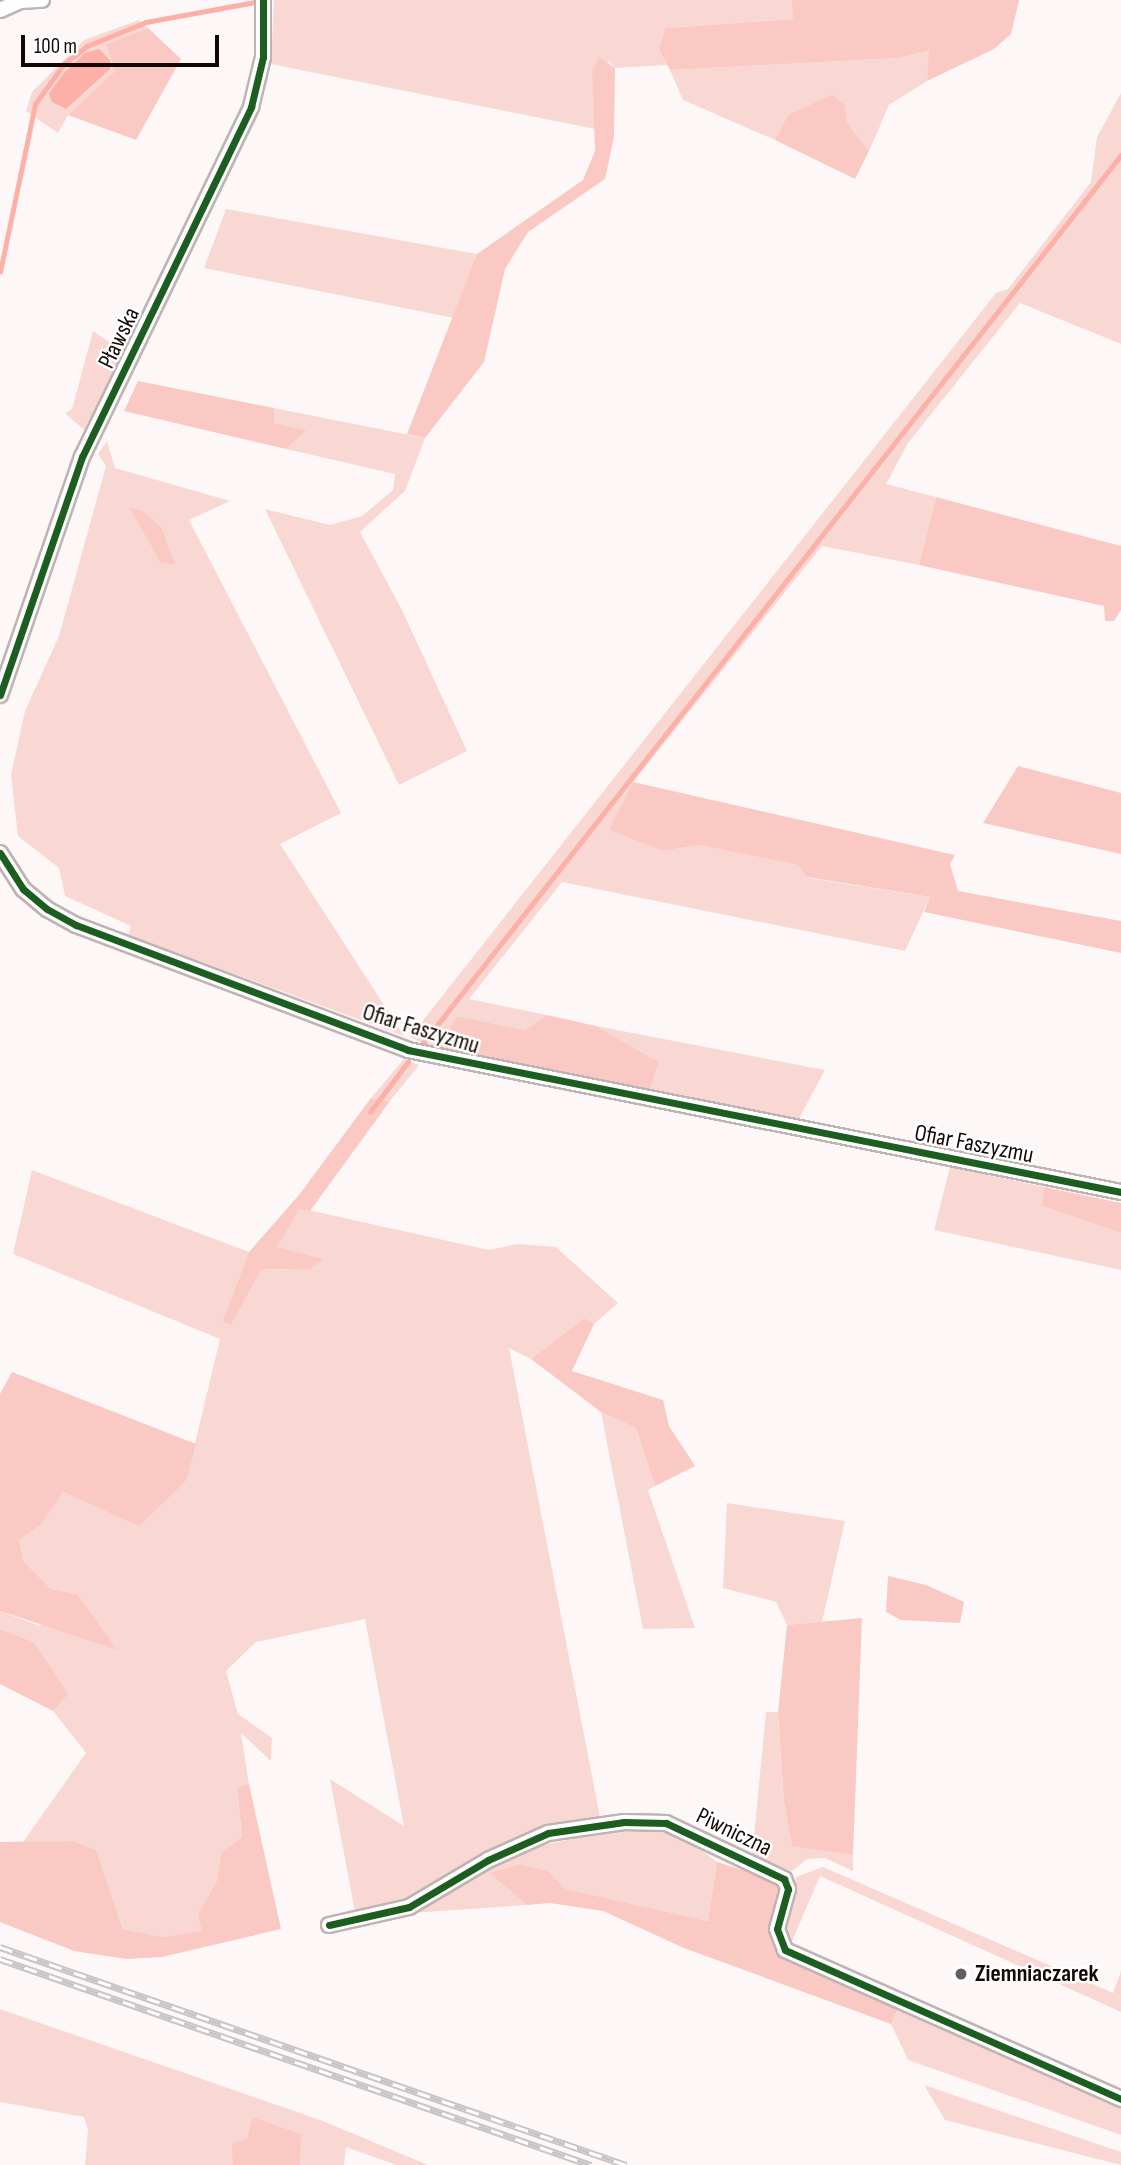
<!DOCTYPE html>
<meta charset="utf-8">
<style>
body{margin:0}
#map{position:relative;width:1121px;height:2165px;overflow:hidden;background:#fdf8f7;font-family:"Sofia Sans Condensed",sans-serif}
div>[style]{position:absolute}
.green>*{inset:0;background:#f9d8d3}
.forest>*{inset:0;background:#fac9c3}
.water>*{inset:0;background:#fcb0a8}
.stream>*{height:4.5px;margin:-2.25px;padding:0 2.25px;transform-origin:2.25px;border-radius:2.25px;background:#fcb0a8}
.roads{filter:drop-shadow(2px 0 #beb4b3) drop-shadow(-2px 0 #beb4b3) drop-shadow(0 2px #beb4b3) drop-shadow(0 -2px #beb4b3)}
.minor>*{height:14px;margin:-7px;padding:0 7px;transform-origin:7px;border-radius:7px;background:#fffefe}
.rail>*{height:7px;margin-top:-3.5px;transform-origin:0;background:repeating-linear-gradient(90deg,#fff 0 13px,#c7c5c5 0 26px);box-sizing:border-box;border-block:2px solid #c7c5c5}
.cycleway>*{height:7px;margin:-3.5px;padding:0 3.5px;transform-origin:3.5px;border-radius:3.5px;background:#1b5e20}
.dots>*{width:19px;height:19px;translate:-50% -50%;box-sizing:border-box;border:4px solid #fff;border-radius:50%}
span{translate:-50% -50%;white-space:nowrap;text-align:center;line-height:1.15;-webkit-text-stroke:5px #fff;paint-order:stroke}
.street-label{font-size:24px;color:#140807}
.poi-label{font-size:24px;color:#140807;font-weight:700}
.left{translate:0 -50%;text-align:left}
.scale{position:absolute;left:21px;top:35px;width:198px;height:32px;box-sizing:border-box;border:4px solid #140807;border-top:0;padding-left:9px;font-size:21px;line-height:24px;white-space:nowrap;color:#140807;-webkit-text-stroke:5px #fff;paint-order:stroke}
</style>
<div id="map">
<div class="green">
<div style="clip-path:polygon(274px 0,792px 0,795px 7px,793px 19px,665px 28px,659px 50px,667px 65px,615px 68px,609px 61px,592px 71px,595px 129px,271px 64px)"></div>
<div style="clip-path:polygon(139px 20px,148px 28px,106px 44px,115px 71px,68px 115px,58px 133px,26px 111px,32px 92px,84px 40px)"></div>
<div style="clip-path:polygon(930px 51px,927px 81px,889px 105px,869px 151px,847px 123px,845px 105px,788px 115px,775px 140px,683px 100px,670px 70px,899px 58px)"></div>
<div style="clip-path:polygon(1121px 93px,1121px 344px,1020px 303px,908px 443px,886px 484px,936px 497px,919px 565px,822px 546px,633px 782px,610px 830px,663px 851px,699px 845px,798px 865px,808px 878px,930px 897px,905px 951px,562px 882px,469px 999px,547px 1015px,525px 1030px,457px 1016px,436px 1049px,410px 1037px,996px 293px,1008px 289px,1091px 182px,1097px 137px)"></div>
<div style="clip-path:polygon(226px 209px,477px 254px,454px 318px,204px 268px)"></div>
<div style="clip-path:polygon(93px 331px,124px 352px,84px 430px,65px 413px,72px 409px)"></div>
<div style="clip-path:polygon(274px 408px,425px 438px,405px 491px,360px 532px,401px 608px,467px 751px,399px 785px,265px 509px,330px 525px,362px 516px,393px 490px,395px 474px,286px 449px,307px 430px,274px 423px)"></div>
<div style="clip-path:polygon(107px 441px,115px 468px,230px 501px,189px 520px,341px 813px,280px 844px,404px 1036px,128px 935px,131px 926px,65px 896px,59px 868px,18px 836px,11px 775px,25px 711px,59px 636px,106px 466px,98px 454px)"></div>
<div style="clip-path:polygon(596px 1026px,825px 1070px,795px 1126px,649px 1093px,659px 1062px)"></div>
<div style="clip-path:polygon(404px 1059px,419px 1065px,390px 1101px,371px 1098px)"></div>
<div style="clip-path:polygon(950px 1167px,1044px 1187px,1042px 1206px,1121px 1233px,1121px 1270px,934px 1230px)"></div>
<div style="clip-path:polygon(32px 1170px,249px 1252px,222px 1322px,231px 1325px,262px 1269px,310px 1270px,322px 1259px,276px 1247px,299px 1208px,489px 1250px,517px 1244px,556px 1247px,618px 1303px,594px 1324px,585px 1318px,531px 1359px,509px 1348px,600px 1817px,558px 1823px,497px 1850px,410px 1902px,355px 1912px,330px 1779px,404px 1826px,365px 1619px,256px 1642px,226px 1671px,238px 1714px,272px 1738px,271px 1761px,241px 1733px,249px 1784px,237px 1789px,242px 1837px,221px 1852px,217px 1881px,198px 1913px,203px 1931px,162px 1937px,123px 1929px,96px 1850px,72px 1841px,23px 1842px,86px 1753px,53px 1711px,67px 1694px,34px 1642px,0 1629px,0 1611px,40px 1626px,77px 1594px,51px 1589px,24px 1562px,19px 1540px,41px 1525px,63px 1492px,138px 1525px,186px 1481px,220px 1339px,13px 1254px)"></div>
<div style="clip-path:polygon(601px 1412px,636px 1428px,655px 1486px,648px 1490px,695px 1628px,643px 1629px)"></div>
<div style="clip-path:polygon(727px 1503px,845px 1521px,822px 1622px,787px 1625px,776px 1602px,723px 1588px)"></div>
<div style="clip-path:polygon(766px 1712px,778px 1712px,784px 1802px,792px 1845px,853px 1855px,853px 1871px,825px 1858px,807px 1859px,792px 1871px,752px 1857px)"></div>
<div style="clip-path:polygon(625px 1828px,675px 1831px,717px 1862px,708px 1921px,566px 1889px,548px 1871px,520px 1864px,491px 1873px,527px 1905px,412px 1913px,523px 1849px)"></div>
<div style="clip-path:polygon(823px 1867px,1113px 1993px,1121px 1971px,1121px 2012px,820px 1876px,790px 1946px,783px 1931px,796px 1877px)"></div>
<div style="clip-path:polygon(898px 2008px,1121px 2106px,1121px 2135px,908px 2060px,891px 2024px)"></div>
<div style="clip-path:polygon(0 2009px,323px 2121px,428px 2165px,396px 2165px,346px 2147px,344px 2165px,300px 2165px,300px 2134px,252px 2118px,247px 2138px,233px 2144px,233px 2165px,85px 2165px,88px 2129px,84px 2117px,0 2102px)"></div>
<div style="clip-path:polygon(924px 2085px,1121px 2152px,1121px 2165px,945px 2120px)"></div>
</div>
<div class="forest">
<div style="clip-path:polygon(792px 0,1019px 0,1011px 34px,994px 49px,927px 81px,929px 51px,899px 58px,670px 70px,659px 50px,665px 28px,793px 19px)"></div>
<div style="clip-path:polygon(148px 28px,181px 59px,136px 140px,68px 115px,115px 71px,106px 44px)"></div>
<div style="clip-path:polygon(599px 57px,615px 68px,614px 137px,605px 179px,528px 232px,505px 269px,484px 362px,425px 438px,407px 434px,477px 254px,583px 180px,595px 151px,592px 71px)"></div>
<div style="clip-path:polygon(832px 95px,845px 105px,847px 123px,869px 151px,855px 179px,775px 140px,788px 115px)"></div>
<div style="clip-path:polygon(138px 381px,274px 408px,274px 423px,307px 430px,286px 449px,124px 411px)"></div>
<div style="clip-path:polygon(936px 497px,1121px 546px,1121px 610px,1114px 621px,1105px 621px,1104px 606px,919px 565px)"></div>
<div style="clip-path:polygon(130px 508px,143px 511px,161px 527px,175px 564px,161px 563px)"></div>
<div style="clip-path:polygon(1018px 766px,1121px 793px,1121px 854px,983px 823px)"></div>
<div style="clip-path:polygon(633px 782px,955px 855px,950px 864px,958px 891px,1121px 921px,1121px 953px,924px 912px,930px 897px,807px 877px,798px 865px,699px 845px,663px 851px,609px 830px)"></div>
<div style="clip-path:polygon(547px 1015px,596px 1026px,659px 1062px,649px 1093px,436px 1049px,457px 1016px,525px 1030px)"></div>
<div style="clip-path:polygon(371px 1098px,390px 1101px,310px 1211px,299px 1209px,277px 1247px,323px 1259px,310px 1270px,262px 1269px,231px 1325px,222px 1322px,249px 1252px,299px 1195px)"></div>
<div style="clip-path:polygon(1044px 1187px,1121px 1203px,1121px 1233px,1042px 1206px)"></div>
<div style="clip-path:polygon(585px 1318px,594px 1324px,572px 1371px,663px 1400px,669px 1426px,695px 1466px,655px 1486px,636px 1428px,601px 1412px,531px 1359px)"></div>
<div style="clip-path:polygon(12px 1372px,196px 1444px,186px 1481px,139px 1526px,63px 1492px,41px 1525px,19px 1540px,24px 1562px,51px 1589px,77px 1594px,117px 1650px,0 1611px,0 1394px)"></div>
<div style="clip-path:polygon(888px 1576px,926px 1585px,964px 1602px,960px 1623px,901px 1620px,886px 1612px)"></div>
<div style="clip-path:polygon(862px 1618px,853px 1855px,792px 1846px,784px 1802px,778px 1712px,787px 1625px)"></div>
<div style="clip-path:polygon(0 1629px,34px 1642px,68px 1694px,53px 1711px,0 1684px)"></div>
<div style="clip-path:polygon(249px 1784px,281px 1929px,162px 1957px,126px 1959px,74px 1951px,0 1922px,0 1842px,73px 1841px,96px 1850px,123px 1929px,162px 1937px,202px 1931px,198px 1913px,217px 1881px,221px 1852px,242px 1837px,237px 1788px)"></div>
<div style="clip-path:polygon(717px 1862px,771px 1879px,781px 1892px,770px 1927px,779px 1956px,898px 2008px,891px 2024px,684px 1948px,603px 1911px,550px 1903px,527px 1905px,490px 1873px,520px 1864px,548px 1871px,566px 1889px,708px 1921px)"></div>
<div style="clip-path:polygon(252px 2117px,301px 2134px,300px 2165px,233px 2165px,232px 2144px,247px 2138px)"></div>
</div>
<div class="water">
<div style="clip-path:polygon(99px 49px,110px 60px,110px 69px,66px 109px,52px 102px,49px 93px,65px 72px,85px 53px)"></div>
</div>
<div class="stream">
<div style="left:0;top:272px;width:172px;rotate:-78.2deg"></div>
<div style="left:35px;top:104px;width:49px;rotate:-54.1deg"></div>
<div style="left:64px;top:64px;width:29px;rotate:-38deg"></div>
<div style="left:87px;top:46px;width:64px;rotate:-22.1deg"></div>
<div style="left:146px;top:22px;width:111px;rotate:-10.4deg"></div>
<div style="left:423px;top:1043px;width:1129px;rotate:-51.83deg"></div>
<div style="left:370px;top:1112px;width:63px;rotate:-52.8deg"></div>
</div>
<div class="roads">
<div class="minor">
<div style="left:0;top:10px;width:22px;rotate:-24deg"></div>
<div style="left:20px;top:1px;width:22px;rotate:-3deg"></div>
<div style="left:0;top:695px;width:252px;rotate:-71deg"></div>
<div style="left:82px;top:457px;width:389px;rotate:-64.2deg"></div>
<div style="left:251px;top:107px;width:51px;rotate:-76.5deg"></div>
<div style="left:263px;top:57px;width:57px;rotate:-90deg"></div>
<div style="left:0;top:853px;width:43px;rotate:57.4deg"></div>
<div style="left:23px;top:889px;width:31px;rotate:40deg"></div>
<div style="left:47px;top:909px;width:33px;rotate:29deg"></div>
<div style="left:76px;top:925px;width:355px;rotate:20.6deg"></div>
<div style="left:408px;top:1050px;width:727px;rotate:11.26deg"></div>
<div style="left:329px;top:1925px;width:82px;rotate:-12.7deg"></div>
<div style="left:409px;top:1907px;width:92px;rotate:-30.7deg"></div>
<div style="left:488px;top:1860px;width:66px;rotate:-24.2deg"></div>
<div style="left:548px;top:1833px;width:77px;rotate:-8.2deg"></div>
<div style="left:624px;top:1822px;width:42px;rotate:1.4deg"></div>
<div style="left:666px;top:1823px;width:131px;rotate:25.4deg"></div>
<div style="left:784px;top:1879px;width:11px;rotate:68deg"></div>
<div style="left:788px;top:1889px;width:41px;rotate:105.4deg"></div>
<div style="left:777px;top:1929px;width:22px;rotate:69deg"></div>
<div style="left:785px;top:1950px;width:368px;rotate:23.9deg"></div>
</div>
</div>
<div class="rail">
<div style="left:0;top:1947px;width:663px;rotate:19.2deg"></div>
<div style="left:0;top:1959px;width:626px;rotate:19.22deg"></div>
</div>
<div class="cycleway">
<div style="left:0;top:695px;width:252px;rotate:-71deg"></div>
<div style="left:82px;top:457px;width:389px;rotate:-64.2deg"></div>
<div style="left:251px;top:107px;width:51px;rotate:-76.5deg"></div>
<div style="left:263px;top:57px;width:57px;rotate:-90deg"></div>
<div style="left:0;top:853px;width:43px;rotate:57.4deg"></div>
<div style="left:23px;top:889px;width:31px;rotate:40deg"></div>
<div style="left:47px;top:909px;width:33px;rotate:29deg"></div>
<div style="left:76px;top:925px;width:355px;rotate:20.6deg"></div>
<div style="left:408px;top:1050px;width:727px;rotate:11.26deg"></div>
<div style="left:329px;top:1925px;width:82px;rotate:-12.7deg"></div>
<div style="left:409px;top:1907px;width:92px;rotate:-30.7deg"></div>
<div style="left:488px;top:1860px;width:66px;rotate:-24.2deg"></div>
<div style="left:548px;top:1833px;width:77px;rotate:-8.2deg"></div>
<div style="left:624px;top:1822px;width:42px;rotate:1.4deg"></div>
<div style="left:666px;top:1823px;width:131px;rotate:25.4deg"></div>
<div style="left:784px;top:1879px;width:11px;rotate:68deg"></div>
<div style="left:788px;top:1889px;width:41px;rotate:105.4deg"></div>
<div style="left:777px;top:1929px;width:22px;rotate:69deg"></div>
<div style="left:785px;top:1950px;width:368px;rotate:23.9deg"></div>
</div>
<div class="dots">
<div style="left:961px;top:1974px;background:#665c5b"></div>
</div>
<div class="street-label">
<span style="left:119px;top:338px;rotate:-64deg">Pławska</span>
<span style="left:421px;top:1029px;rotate:17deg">Ofiar Faszyzmu</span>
<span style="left:974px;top:1144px;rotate:11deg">Ofiar Faszyzmu</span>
<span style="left:734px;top:1832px;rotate:26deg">Piwniczna</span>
</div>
<div class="poi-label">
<span class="left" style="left:975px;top:1974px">Ziemniaczarek</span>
</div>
<div class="scale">100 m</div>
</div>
